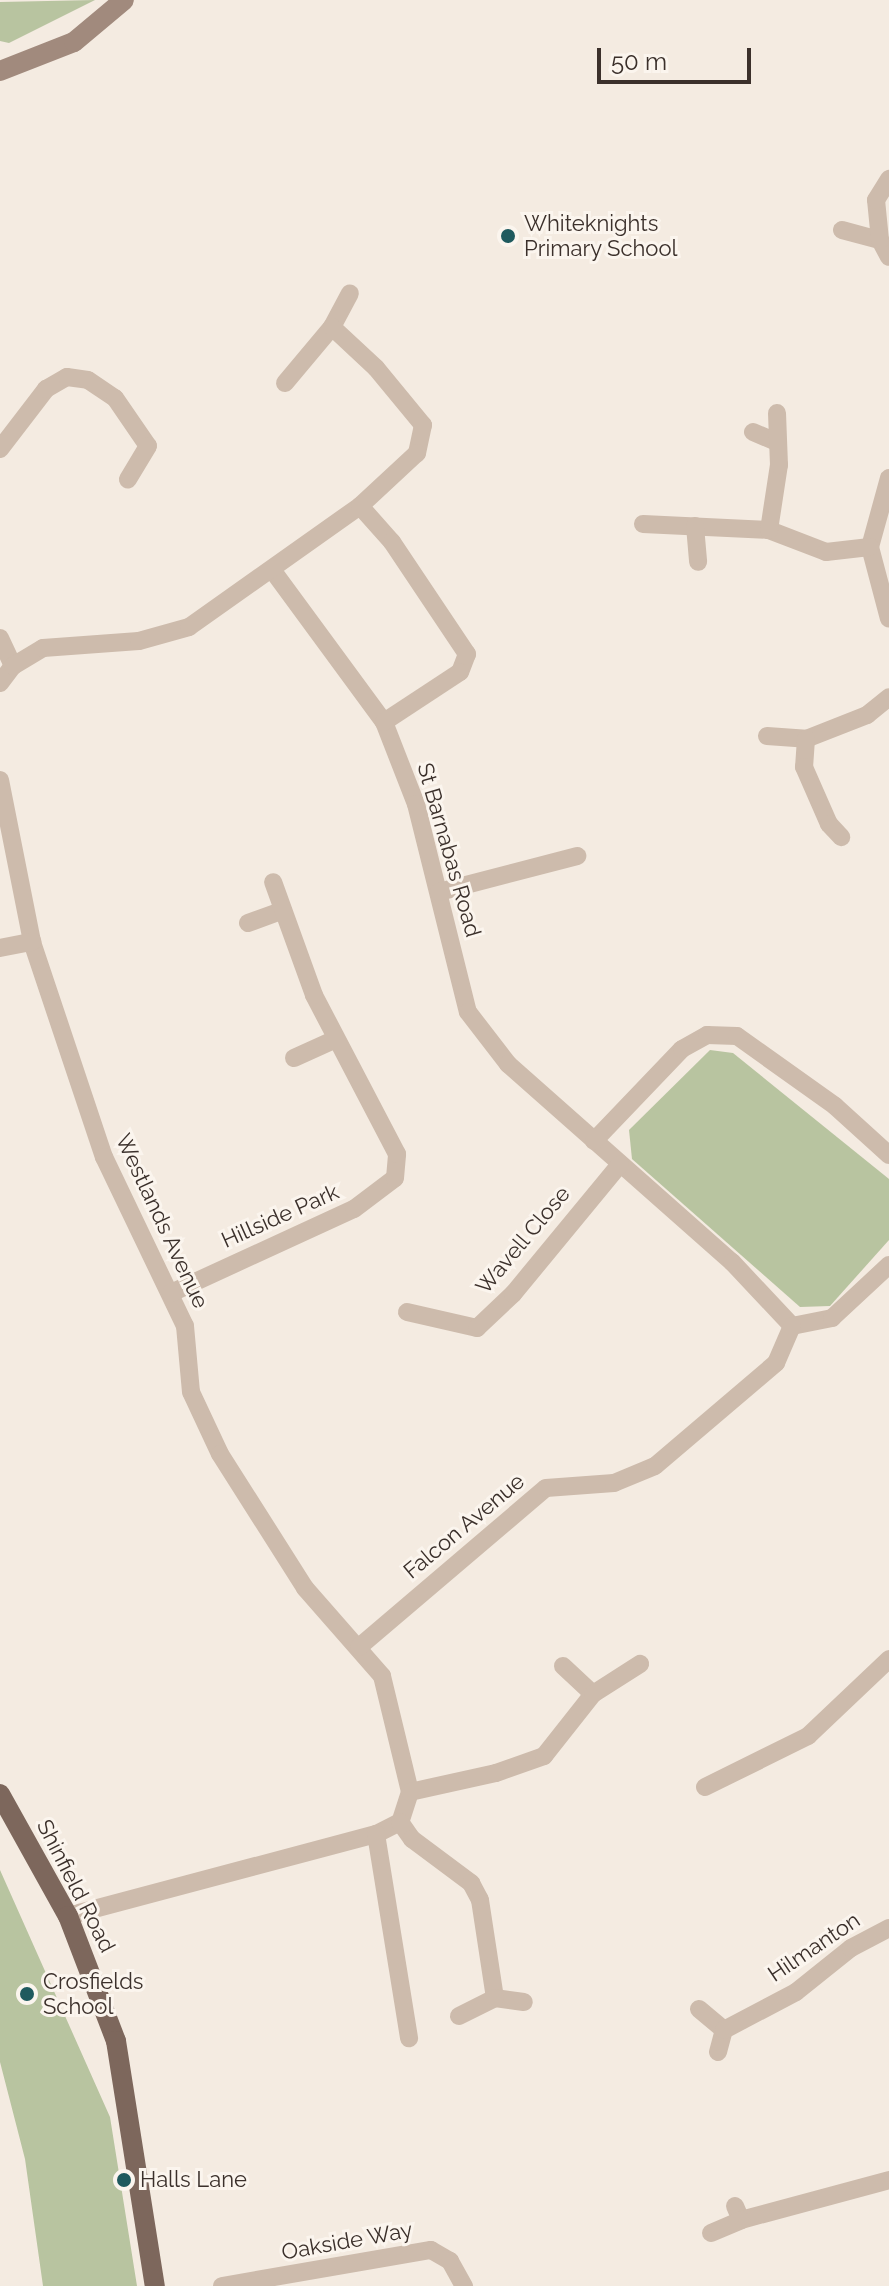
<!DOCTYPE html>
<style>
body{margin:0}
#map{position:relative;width:889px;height:2286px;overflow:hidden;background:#f4ebe1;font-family:Raleway,sans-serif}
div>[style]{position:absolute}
.green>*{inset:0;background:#b8c4a0}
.minor>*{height:18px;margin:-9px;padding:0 9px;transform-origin:9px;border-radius:9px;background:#cdbbac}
.secondary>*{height:20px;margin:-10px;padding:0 10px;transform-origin:10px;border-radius:10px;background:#a18a7d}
.primary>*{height:20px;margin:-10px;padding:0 10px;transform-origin:10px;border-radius:10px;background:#7d675c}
.dots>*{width:22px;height:22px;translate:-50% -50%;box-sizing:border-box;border:4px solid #fbf5ee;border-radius:50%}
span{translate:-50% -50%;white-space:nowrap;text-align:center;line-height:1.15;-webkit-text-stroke:6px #fbf5ee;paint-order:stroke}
.poi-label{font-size:22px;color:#3b302b}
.left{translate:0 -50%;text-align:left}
.street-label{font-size:22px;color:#3b302b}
.scale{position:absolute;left:597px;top:48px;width:154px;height:36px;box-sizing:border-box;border:4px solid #3b302b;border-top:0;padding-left:10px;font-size:24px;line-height:28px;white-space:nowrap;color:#3b302b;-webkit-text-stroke:6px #fbf5ee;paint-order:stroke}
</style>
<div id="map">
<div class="green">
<div style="clip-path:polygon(95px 0,9px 43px,0 41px,0 2px)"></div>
<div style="clip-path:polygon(710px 1050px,733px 1053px,889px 1179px,889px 1240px,830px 1306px,800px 1307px,632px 1159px,629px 1130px)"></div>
<div style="clip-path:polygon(0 1870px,110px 2117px,137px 2286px,43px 2286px,25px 2159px,0 2062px)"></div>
</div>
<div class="minor">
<div style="left:842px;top:230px;width:39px;rotate:15deg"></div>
<div style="left:880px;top:240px;width:19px;rotate:62deg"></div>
<div style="left:880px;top:240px;width:40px;rotate:-95.7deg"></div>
<div style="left:876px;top:200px;width:25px;rotate:-58deg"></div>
<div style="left:332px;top:327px;width:38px;rotate:-62deg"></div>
<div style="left:285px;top:383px;width:73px;rotate:-50deg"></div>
<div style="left:332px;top:327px;width:60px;rotate:43deg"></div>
<div style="left:376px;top:368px;width:74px;rotate:50.5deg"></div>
<div style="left:423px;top:425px;width:29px;rotate:102deg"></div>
<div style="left:417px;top:453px;width:78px;rotate:137.1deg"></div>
<div style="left:753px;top:432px;width:25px;rotate:23deg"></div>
<div style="left:0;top:449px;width:76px;rotate:-52.5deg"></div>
<div style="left:46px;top:389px;width:24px;rotate:-30deg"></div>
<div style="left:67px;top:377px;width:21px;rotate:8deg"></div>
<div style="left:88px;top:380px;width:32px;rotate:34deg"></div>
<div style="left:115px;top:398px;width:58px;rotate:55.5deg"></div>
<div style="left:148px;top:446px;width:39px;rotate:121deg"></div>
<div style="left:889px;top:478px;width:72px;rotate:105.4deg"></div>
<div style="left:870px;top:547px;width:74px;rotate:75.2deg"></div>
<div style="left:643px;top:524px;width:126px;rotate:2.7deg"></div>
<div style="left:769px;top:530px;width:61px;rotate:21.1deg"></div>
<div style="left:826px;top:552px;width:44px;rotate:-6.5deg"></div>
<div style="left:695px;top:526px;width:36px;rotate:85deg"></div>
<div style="left:769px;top:530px;width:66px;rotate:-81.3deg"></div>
<div style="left:779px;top:465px;width:52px;rotate:-92.2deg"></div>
<div style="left:273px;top:571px;width:187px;rotate:53.7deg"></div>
<div style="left:384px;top:722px;width:88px;rotate:68.7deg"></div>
<div style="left:416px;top:804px;width:214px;rotate:76deg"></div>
<div style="left:468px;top:1012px;width:66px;rotate:52.4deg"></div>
<div style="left:508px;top:1064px;width:299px;rotate:41.5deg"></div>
<div style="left:732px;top:1262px;width:88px;rotate:46.8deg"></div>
<div style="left:0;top:638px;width:31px;rotate:65deg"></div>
<div style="left:0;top:683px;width:21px;rotate:-53deg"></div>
<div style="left:13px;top:666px;width:35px;rotate:-31deg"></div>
<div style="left:43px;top:648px;width:96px;rotate:-4.2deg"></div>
<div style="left:139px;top:641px;width:52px;rotate:-15.6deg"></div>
<div style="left:189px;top:627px;width:209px;rotate:-35.3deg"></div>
<div style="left:360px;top:506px;width:48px;rotate:48.4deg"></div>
<div style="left:392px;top:542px;width:135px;rotate:56.2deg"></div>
<div style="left:467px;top:654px;width:19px;rotate:111deg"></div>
<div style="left:460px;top:672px;width:91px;rotate:146.7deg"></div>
<div style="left:767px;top:736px;width:39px;rotate:4deg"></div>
<div style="left:806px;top:739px;width:66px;rotate:-21.5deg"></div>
<div style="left:867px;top:715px;width:28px;rotate:-39deg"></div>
<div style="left:806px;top:739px;width:28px;rotate:94deg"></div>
<div style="left:804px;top:767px;width:62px;rotate:66.3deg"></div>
<div style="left:829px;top:824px;width:18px;rotate:47deg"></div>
<div style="left:0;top:780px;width:165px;rotate:78.8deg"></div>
<div style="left:32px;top:942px;width:227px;rotate:71.5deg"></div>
<div style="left:104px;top:1157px;width:187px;rotate:64.4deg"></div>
<div style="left:185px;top:1326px;width:66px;rotate:84.8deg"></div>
<div style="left:191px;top:1392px;width:68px;rotate:64.9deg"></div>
<div style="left:220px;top:1454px;width:159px;rotate:57.6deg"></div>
<div style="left:305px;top:1588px;width:117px;rotate:48.8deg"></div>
<div style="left:382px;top:1676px;width:119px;rotate:76.4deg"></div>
<div style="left:410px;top:1792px;width:32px;rotate:108deg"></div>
<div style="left:400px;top:1822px;width:27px;rotate:153deg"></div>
<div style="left:376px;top:1834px;width:319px;rotate:165.1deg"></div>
<div style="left:439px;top:892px;width:143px;rotate:-14.6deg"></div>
<div style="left:248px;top:923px;width:37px;rotate:-20deg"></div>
<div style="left:0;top:948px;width:33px;rotate:-11deg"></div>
<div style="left:294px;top:1058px;width:46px;rotate:-24.3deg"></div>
<div style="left:594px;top:1141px;width:127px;rotate:-46.3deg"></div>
<div style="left:682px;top:1049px;width:29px;rotate:-29deg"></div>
<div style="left:707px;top:1035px;width:30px;rotate:2deg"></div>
<div style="left:737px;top:1036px;width:120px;rotate:35.5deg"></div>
<div style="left:835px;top:1106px;width:73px;rotate:42.2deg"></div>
<div style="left:171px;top:1293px;width:201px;rotate:-24.7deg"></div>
<div style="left:354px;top:1209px;width:51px;rotate:-37.1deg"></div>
<div style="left:395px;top:1178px;width:24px;rotate:-85deg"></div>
<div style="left:397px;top:1154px;width:179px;rotate:-117.6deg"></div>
<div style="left:314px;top:995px;width:120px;rotate:-109.9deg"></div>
<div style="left:407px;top:1312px;width:72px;rotate:12.9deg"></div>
<div style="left:477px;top:1328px;width:50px;rotate:-43.4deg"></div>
<div style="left:513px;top:1294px;width:168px;rotate:-50.5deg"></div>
<div style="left:792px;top:1326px;width:41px;rotate:-11.3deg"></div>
<div style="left:832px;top:1318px;width:78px;rotate:-42.9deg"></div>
<div style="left:359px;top:1647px;width:245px;rotate:-40.4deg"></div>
<div style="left:546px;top:1488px;width:68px;rotate:-4.2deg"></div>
<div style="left:614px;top:1483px;width:44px;rotate:-22.5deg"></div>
<div style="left:655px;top:1466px;width:159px;rotate:-40.4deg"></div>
<div style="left:776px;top:1363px;width:40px;rotate:-66.6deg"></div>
<div style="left:563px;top:1666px;width:41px;rotate:43deg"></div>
<div style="left:705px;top:1787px;width:115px;rotate:-26.3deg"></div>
<div style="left:808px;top:1736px;width:112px;rotate:-43.5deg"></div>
<div style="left:410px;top:1792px;width:88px;rotate:-12.5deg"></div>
<div style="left:496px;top:1773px;width:51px;rotate:-19.5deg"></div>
<div style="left:544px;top:1756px;width:79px;rotate:-51.7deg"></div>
<div style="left:593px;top:1694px;width:56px;rotate:-32.6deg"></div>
<div style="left:400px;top:1822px;width:21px;rotate:55deg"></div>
<div style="left:412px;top:1839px;width:74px;rotate:36.7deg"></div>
<div style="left:471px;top:1883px;width:19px;rotate:62deg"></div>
<div style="left:480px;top:1900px;width:99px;rotate:81.3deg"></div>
<div style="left:495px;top:1998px;width:29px;rotate:8deg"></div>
<div style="left:376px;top:1834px;width:207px;rotate:80.8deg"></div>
<div style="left:699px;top:2009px;width:33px;rotate:40deg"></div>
<div style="left:459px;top:2016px;width:40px;rotate:-26.6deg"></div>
<div style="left:718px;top:2052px;width:23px;rotate:-75deg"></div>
<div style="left:724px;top:2030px;width:81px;rotate:-27.8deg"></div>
<div style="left:796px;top:1992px;width:70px;rotate:-38.7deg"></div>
<div style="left:851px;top:1948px;width:43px;rotate:-27.8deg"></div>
<div style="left:735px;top:2206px;width:15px;rotate:67deg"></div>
<div style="left:741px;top:2220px;width:153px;rotate:-15.1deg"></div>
<div style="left:711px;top:2233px;width:33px;rotate:-23deg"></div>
<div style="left:222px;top:2286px;width:212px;rotate:-9.8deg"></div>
<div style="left:431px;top:2250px;width:22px;rotate:30deg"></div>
<div style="left:450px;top:2261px;width:29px;rotate:61deg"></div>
</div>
<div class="secondary">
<div style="left:0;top:71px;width:79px;rotate:-21.4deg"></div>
<div style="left:74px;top:42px;width:65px;rotate:-40deg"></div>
</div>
<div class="primary">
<div style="left:0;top:1794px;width:140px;rotate:60.9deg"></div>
<div style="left:68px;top:1916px;width:134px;rotate:69deg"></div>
<div style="left:116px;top:2041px;width:248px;rotate:81deg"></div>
</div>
<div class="dots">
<div style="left:508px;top:236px;background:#1f5a5e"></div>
<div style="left:27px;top:1994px;background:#1f5a5e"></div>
<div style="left:124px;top:2180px;background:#1f5a5e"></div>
</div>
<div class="poi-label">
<span class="left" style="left:524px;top:236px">Whiteknights<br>Primary School</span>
<span class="left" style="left:43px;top:1994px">Crosfields<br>School</span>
<span class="left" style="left:140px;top:2180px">Halls Lane</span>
</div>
<div class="street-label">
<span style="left:449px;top:850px;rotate:74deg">St Barnabas Road</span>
<span style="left:280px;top:1216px;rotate:-24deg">Hillside Park</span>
<span style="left:162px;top:1221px;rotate:65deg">Westlands Avenue</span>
<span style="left:523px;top:1240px;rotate:-50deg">Wavell Close</span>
<span style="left:464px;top:1526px;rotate:-40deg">Falcon Avenue</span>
<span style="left:76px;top:1886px;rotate:63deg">Shinfield Road</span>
<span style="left:814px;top:1947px;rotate:-34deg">Hilmanton</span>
<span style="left:347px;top:2241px;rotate:-10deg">Oakside Way</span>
</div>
<div class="scale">50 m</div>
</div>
